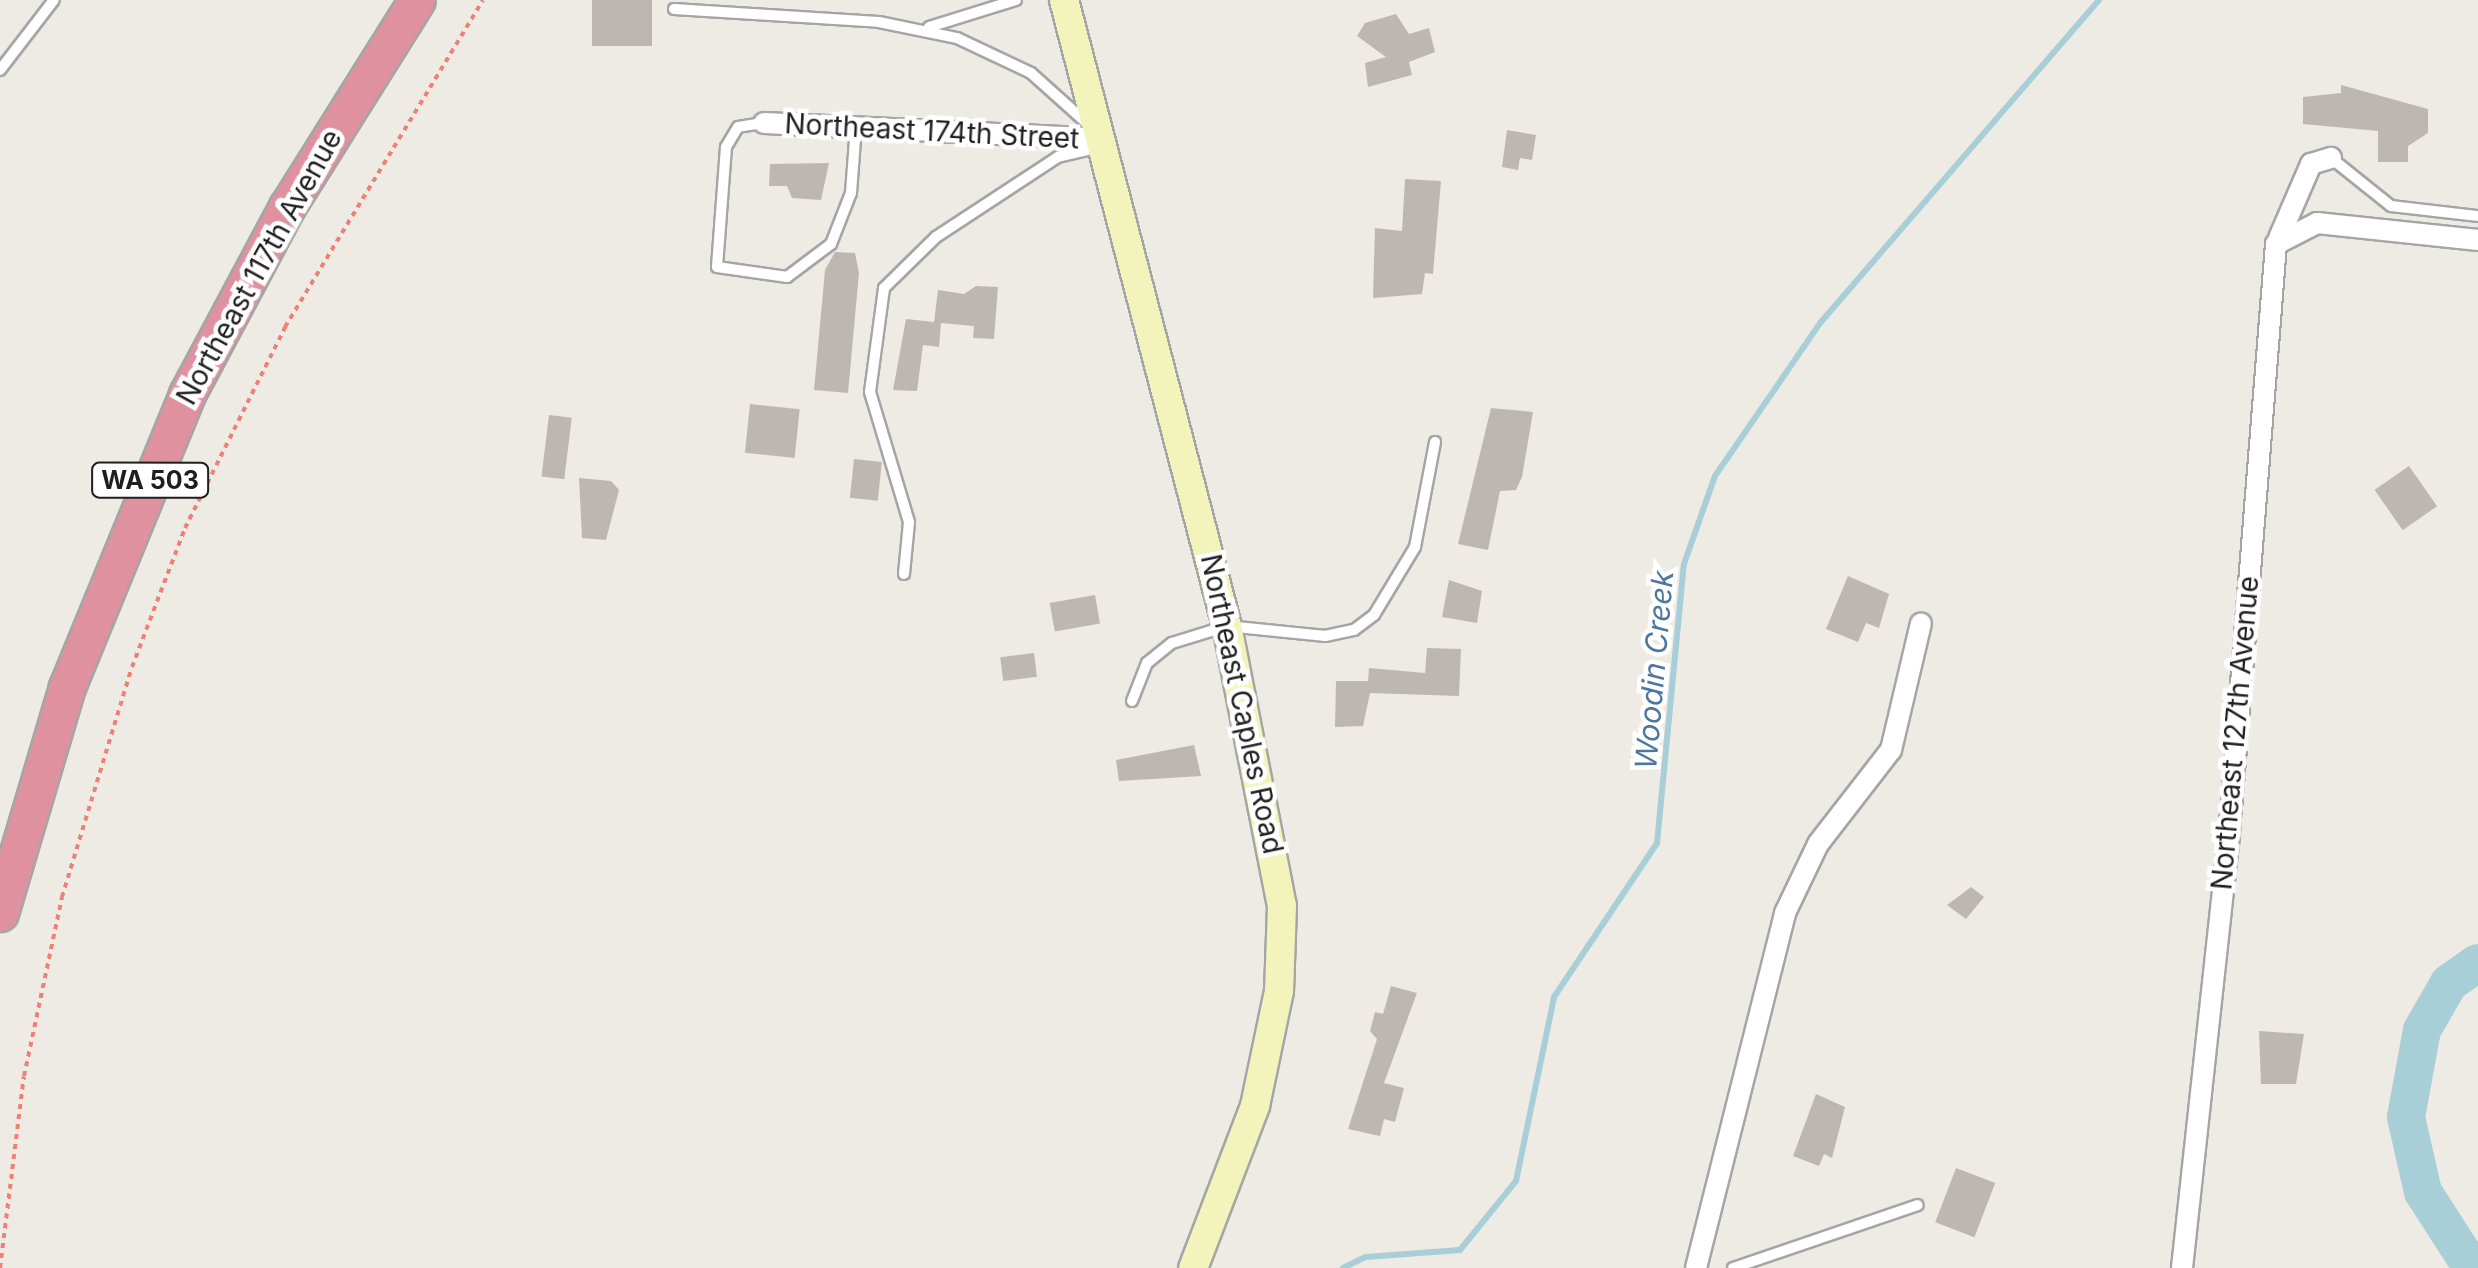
<!DOCTYPE html>
<style>
body{margin:0}
#map{position:relative;width:2478px;height:1268px;overflow:hidden;background:#eeebe4;font-family:Inter,sans-serif}
div>[style]{position:absolute}
.stream>*{height:6px;margin:-3px;padding:0 3px;transform-origin:3px;border-radius:3px;background:#a8ced8}
.river>*{height:38px;margin:-19px;padding:0 19px;transform-origin:19px;border-radius:19px;background:#a8ced8}
.building>*{inset:0;background:#beb7b1;transform-origin:0 0}
.path>*{height:4px;margin-top:-2px;transform-origin:0;background:repeating-linear-gradient(90deg,#ef8074 0 5px,transparent 0 10px)}
.roads{filter:drop-shadow(2px 0 #a5a5a5) drop-shadow(-2px 0 #a5a5a5) drop-shadow(0 2px #a5a5a5) drop-shadow(0 -2px #a5a5a5)}
.lane>*{height:10px;margin:-5px;padding:0 5px;transform-origin:5px;border-radius:5px;background:#fff}
.street>*{height:20px;margin:-10px;padding:0 10px;transform-origin:10px;border-radius:10px;background:#fff}
.secondary>*{height:28px;margin:-14px;padding:0 14px;transform-origin:14px;border-radius:14px;background:#f2f4bc}
.highway>*{height:35px;margin:-17.5px;padding:0 17.5px;transform-origin:17.5px;border-radius:17.5px;background:#e091a0}
span{translate:-50% -50%;white-space:nowrap;text-align:center;line-height:1.15;-webkit-text-stroke:9px #fff;paint-order:stroke}
.shield-label span{padding:2px 8px;background:#fff;border:2px solid;border-radius:8px;-webkit-text-stroke-width:0}
.shield-label{font-size:25px;color:#1e1e1e;font-weight:700}
.street-label{font-size:28px;color:#1e1e1e}
.water-label{font-size:30px;color:#4e779f;font-style:italic}
</style>
<div id="map">
<div class="stream">
<div style="left:1343px;top:1268px;width:25px;rotate:-26deg"></div>
<div style="left:1366px;top:1257px;width:94px;rotate:-4.3deg"></div>
<div style="left:1460px;top:1250px;width:89px;rotate:-50.9deg"></div>
<div style="left:1516px;top:1181px;width:188px;rotate:-78.3deg"></div>
<div style="left:1554px;top:997px;width:185px;rotate:-56.2deg"></div>
<div style="left:1657px;top:843px;width:280px;rotate:-84.5deg"></div>
<div style="left:1684px;top:564px;width:93px;rotate:-70.6deg"></div>
<div style="left:1715px;top:476px;width:187px;rotate:-55.5deg"></div>
<div style="left:1821px;top:322px;width:425px;rotate:-49.2deg"></div>
</div>
<div class="river">
<div style="left:2472px;top:1268px;width:90px;rotate:-122.8deg"></div>
<div style="left:2423px;top:1192px;width:77px;rotate:-102.8deg"></div>
<div style="left:2406px;top:1117px;width:88px;rotate:-79.6deg"></div>
<div style="left:2422px;top:1030px;width:54px;rotate:-60.1deg"></div>
<div style="left:2449px;top:983px;width:35px;rotate:-35deg"></div>
</div>
<div class="building">
<div style="left:592px;top:0;width:60px;height:46px"></div>
<div style="clip-path:polygon(1396px 14px,1409px 34px,1429px 28px,1435px 52px,1409px 62px,1412px 75px,1368px 87px,1365px 63px,1386px 57px,1357px 36px,1365px 23px)"></div>
<div style="clip-path:polygon(2341px 85px,2428px 109px,2428px 133px,2408px 146px,2408px 162px,2378px 162px,2378px 131px,2303px 124px,2303px 97px,2341px 93px)"></div>
<div style="clip-path:polygon(1507px 130px,1536px 135px,1532px 160px,1520px 158px,1518px 170px,1502px 167px)"></div>
<div style="clip-path:polygon(829px 163px,821px 200px,792px 198px,787px 186px,769px 186px,770px 164px)"></div>
<div style="clip-path:polygon(1405px 179px,1441px 181px,1433px 274px,1425px 273px,1422px 294px,1373px 298px,1375px 228px,1402px 231px)"></div>
<div style="clip-path:polygon(835px 252px,855px 253px,859px 273px,848px 393px,814px 390px,825px 270px)"></div>
<div style="clip-path:polygon(976px 286px,998px 287px,994px 339px,973px 338px,974px 326px,941px 323px,939px 347px,923px 345px,917px 391px,893px 390px,906px 319px,934px 322px,938px 290px,964px 294px)"></div>
<div style="left:750px;top:404px;width:50px;height:49px;rotate:6deg"></div>
<div style="clip-path:polygon(1491px 408px,1533px 412px,1522px 477px,1516px 490px,1500px 491px,1488px 550px,1458px 544px)"></div>
<div style="left:549px;top:415px;width:23px;height:62px;rotate:7deg"></div>
<div style="left:854px;top:459px;width:28px;height:39px;rotate:6deg"></div>
<div style="left:2409px;top:466px;width:49px;height:42px;rotate:55deg"></div>
<div style="clip-path:polygon(579px 478px,611px 481px,619px 490px,606px 540px,582px 538px)"></div>
<div style="clip-path:polygon(1848px 576px,1889px 594px,1879px 628px,1866px 623px,1858px 642px,1826px 629px)"></div>
<div style="clip-path:polygon(1449px 580px,1482px 591px,1477px 623px,1442px 617px)"></div>
<div style="left:1095px;top:595px;width:29px;height:46px;rotate:80deg"></div>
<div style="clip-path:polygon(1427px 648px,1461px 649px,1459px 696px,1370px 693px,1363px 726px,1335px 727px,1336px 681px,1368px 681px,1369px 668px,1425px 673px)"></div>
<div style="left:1034px;top:653px;width:24px;height:34px;rotate:83deg"></div>
<div style="clip-path:polygon(1194px 745px,1201px 776px,1119px 781px,1116px 760px)"></div>
<div style="clip-path:polygon(1971px 887px,1984px 897px,1966px 919px,1947px 905px)"></div>
<div style="clip-path:polygon(1391px 986px,1417px 993px,1384px 1083px,1404px 1088px,1395px 1122px,1384px 1119px,1380px 1136px,1348px 1129px,1377px 1039px,1370px 1031px,1375px 1012px,1383px 1014px)"></div>
<div style="clip-path:polygon(2259px 1031px,2304px 1034px,2296px 1084px,2261px 1084px)"></div>
<div style="clip-path:polygon(1816px 1094px,1845px 1107px,1832px 1158px,1824px 1154px,1819px 1166px,1793px 1156px)"></div>
<div style="left:1956px;top:1168px;width:42px;height:58px;rotate:21deg"></div>
</div>
<div class="path">
<div style="left:0;top:1268px;width:193px;rotate:-82.9deg"></div>
<div style="left:24px;top:1076px;width:183px;rotate:-78deg"></div>
<div style="left:62px;top:897px;width:240px;rotate:-73.1deg"></div>
<div style="left:132px;top:667px;width:149px;rotate:-69.1deg"></div>
<div style="left:185px;top:528px;width:225px;rotate:-63.5deg"></div>
<div style="left:285px;top:327px;width:382px;rotate:-58.8deg"></div>
</div>
<div class="roads">
<div class="lane">
<div style="left:674px;top:9px;width:205px;rotate:3.6deg"></div>
<div style="left:879px;top:22px;width:80px;rotate:11.6deg"></div>
<div style="left:957px;top:38px;width:82px;rotate:25.3deg"></div>
<div style="left:1031px;top:73px;width:76px;rotate:41.8deg"></div>
<div style="left:929px;top:27px;width:91px;rotate:-17.2deg"></div>
<div style="left:0;top:70px;width:88px;rotate:-52.4deg"></div>
<div style="left:763px;top:123px;width:25px;rotate:171deg"></div>
<div style="left:738px;top:127px;width:23px;rotate:121deg"></div>
<div style="left:726px;top:147px;width:120px;rotate:94.3deg"></div>
<div style="left:717px;top:267px;width:71px;rotate:8.1deg"></div>
<div style="left:787px;top:277px;width:55px;rotate:-36.9deg"></div>
<div style="left:831px;top:244px;width:55px;rotate:-68.6deg"></div>
<div style="left:851px;top:193px;width:66px;rotate:-85.7deg"></div>
<div style="left:2331px;top:158px;width:77px;rotate:38.7deg"></div>
<div style="left:2391px;top:206px;width:88px;rotate:6.6deg"></div>
<div style="left:904px;top:574px;width:52px;rotate:-84.5deg"></div>
<div style="left:909px;top:522px;width:136px;rotate:-106.7deg"></div>
<div style="left:870px;top:392px;width:105px;rotate:-82.3deg"></div>
<div style="left:884px;top:288px;width:73px;rotate:-44.4deg"></div>
<div style="left:936px;top:237px;width:146px;rotate:-33.3deg"></div>
<div style="left:1058px;top:157px;width:43px;rotate:-13.4deg"></div>
<div style="left:1132px;top:701px;width:41px;rotate:-68.5deg"></div>
<div style="left:1147px;top:663px;width:32px;rotate:-39deg"></div>
<div style="left:1172px;top:643px;width:58px;rotate:-17.2deg"></div>
<div style="left:1227px;top:626px;width:99px;rotate:5.8deg"></div>
<div style="left:1325px;top:636px;width:30px;rotate:-12deg"></div>
<div style="left:1354px;top:630px;width:25px;rotate:-37deg"></div>
<div style="left:1374px;top:615px;width:79px;rotate:-58.9deg"></div>
<div style="left:1415px;top:547px;width:107px;rotate:-79.2deg"></div>
<div style="left:1733px;top:1268px;width:195px;rotate:-18.8deg"></div>
</div>
<div class="street">
<div style="left:764px;top:123px;width:336px;rotate:2.7deg"></div>
<div style="left:2279px;top:238px;width:81px;rotate:-66.6deg"></div>
<div style="left:2311px;top:164px;width:21px;rotate:-17deg"></div>
<div style="left:1696px;top:1268px;width:366px;rotate:-75.9deg"></div>
<div style="left:1785px;top:913px;width:76px;rotate:-64.4deg"></div>
<div style="left:1818px;top:844px;width:119px;rotate:-52.2deg"></div>
<div style="left:1891px;top:750px;width:130px;rotate:-76.7deg"></div>
<div style="left:2182px;top:1268px;width:436px;rotate:-83.8deg"></div>
<div style="left:2229px;top:835px;width:593px;rotate:-85.45deg"></div>
<div style="left:2276px;top:244px;width:46px;rotate:-27.1deg"></div>
<div style="left:2317px;top:223px;width:162px;rotate:6deg"></div>
</div>
<div class="secondary">
<div style="left:1064px;top:0;width:647px;rotate:75.41deg"></div>
<div style="left:1227px;top:626px;width:285px;rotate:78.9deg"></div>
<div style="left:1282px;top:906px;width:85px;rotate:92deg"></div>
<div style="left:1279px;top:991px;width:117px;rotate:101.8deg"></div>
<div style="left:1255px;top:1106px;width:173px;rotate:110.9deg"></div>
</div>
<div class="highway">
<div style="left:0;top:913px;width:236px;rotate:-73.5deg"></div>
<div style="left:67px;top:687px;width:317px;rotate:-67.7deg"></div>
<div style="left:187px;top:394px;width:212px;rotate:-61.9deg"></div>
<div style="left:287px;top:207px;width:244px;rotate:-57.9deg"></div>
</div>
</div>
<div class="shield-label">
<span style="left:150px;top:480px">WA 503</span>
</div>
<div class="street-label">
<span style="left:932px;top:131px;rotate:3deg">Northeast 174th Street</span>
<span style="left:259px;top:267px;rotate:-61deg">Northeast 117th Avenue</span>
<span style="left:1242px;top:704px;rotate:78deg">Northeast Caples Road</span>
<span style="left:2235px;top:733px;rotate:-85deg">Northeast 127th Avenue</span>
</div>
<div class="water-label">
<span style="left:1654px;top:670px;rotate:-85deg">Woodin Creek</span>
</div>
</div>
